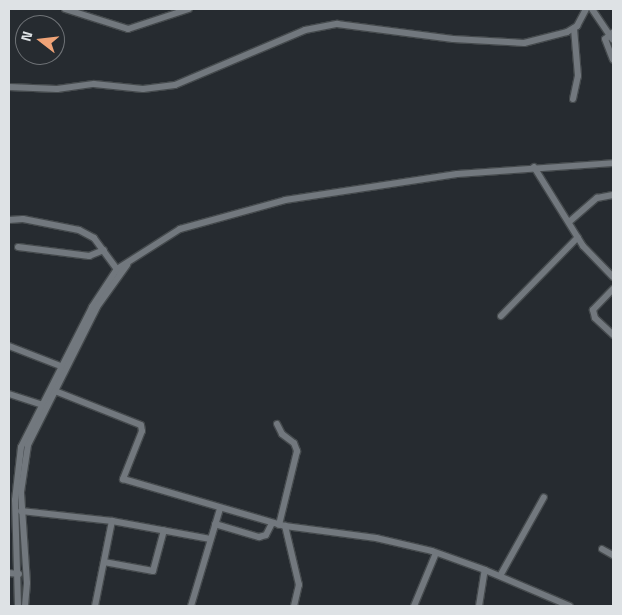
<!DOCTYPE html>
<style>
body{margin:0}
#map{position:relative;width:622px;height:615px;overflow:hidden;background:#262b30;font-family:"Titillium Web",sans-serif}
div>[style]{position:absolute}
.roads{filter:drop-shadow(1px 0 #454a4d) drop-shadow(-1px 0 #454a4d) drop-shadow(0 1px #454a4d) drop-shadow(0 -1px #454a4d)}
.minor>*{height:6px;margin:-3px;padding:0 3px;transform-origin:3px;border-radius:3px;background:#72787e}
span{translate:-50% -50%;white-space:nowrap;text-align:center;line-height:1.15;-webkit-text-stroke:5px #262b30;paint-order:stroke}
.frame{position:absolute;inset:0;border:10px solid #dee2e5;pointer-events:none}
.north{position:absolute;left:15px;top:15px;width:50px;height:50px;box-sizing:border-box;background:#262b30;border:1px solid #707478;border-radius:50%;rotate:286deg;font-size:14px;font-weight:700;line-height:20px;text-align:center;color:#dee2e5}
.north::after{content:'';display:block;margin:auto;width:18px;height:22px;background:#efa377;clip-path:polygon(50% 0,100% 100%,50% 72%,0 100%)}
</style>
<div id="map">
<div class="roads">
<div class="minor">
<div style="left:65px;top:9px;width:66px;rotate:17.6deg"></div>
<div style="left:128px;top:29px;width:64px;rotate:-18.2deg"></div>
<div style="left:592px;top:9px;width:37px;rotate:56deg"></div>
<div style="left:612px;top:33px;width:9px;rotate:139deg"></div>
<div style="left:605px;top:39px;width:22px;rotate:69deg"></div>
<div style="left:9px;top:87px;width:48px;rotate:2.4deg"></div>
<div style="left:57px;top:89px;width:37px;rotate:-8deg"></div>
<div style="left:94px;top:84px;width:49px;rotate:5.8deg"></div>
<div style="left:143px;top:89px;width:32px;rotate:-7deg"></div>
<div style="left:175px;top:85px;width:141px;rotate:-22.9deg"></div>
<div style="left:305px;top:30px;width:33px;rotate:-11deg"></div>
<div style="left:337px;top:24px;width:117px;rotate:7.4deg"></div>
<div style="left:453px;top:39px;width:71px;rotate:3.2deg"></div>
<div style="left:524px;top:43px;width:44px;rotate:-14.3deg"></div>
<div style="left:567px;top:32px;width:12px;rotate:-31deg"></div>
<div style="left:577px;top:26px;width:19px;rotate:-62deg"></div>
<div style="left:573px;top:99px;width:24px;rotate:-78deg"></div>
<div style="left:578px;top:76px;width:48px;rotate:-94.8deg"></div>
<div style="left:534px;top:167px;width:93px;rotate:58.2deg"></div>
<div style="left:583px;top:246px;width:43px;rotate:45.9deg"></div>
<div style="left:9px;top:220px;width:14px;rotate:-4deg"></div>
<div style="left:23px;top:219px;width:57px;rotate:11.1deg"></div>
<div style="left:79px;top:230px;width:17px;rotate:28deg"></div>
<div style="left:94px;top:238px;width:42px;rotate:53.7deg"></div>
<div style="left:569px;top:222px;width:37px;rotate:-41deg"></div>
<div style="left:597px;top:198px;width:16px;rotate:-11deg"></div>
<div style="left:18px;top:247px;width:72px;rotate:7.2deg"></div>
<div style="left:89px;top:256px;width:16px;rotate:-22deg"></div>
<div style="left:613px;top:289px;width:29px;rotate:134deg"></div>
<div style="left:593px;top:310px;width:8px;rotate:76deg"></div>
<div style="left:595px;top:318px;width:25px;rotate:43deg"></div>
<div style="left:501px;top:316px;width:110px;rotate:-45.7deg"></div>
<div style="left:9px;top:346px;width:58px;rotate:21.3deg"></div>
<div style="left:55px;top:391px;width:92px;rotate:21.6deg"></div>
<div style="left:141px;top:425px;width:6px;rotate:81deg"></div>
<div style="left:142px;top:431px;width:52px;rotate:111.6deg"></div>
<div style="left:123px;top:479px;width:169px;rotate:16.2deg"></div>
<div style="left:9px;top:394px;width:36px;rotate:18deg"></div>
<div style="left:277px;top:424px;width:11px;rotate:63deg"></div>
<div style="left:282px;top:434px;width:15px;rotate:37deg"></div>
<div style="left:294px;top:443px;width:9px;rotate:69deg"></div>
<div style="left:297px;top:451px;width:76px;rotate:103.7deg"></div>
<div style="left:21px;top:511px;width:92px;rotate:6.3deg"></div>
<div style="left:112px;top:521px;width:100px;rotate:10.4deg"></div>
<div style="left:215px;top:524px;width:46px;rotate:16.5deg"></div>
<div style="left:259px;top:537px;width:7px;rotate:-16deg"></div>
<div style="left:266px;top:535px;width:13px;rotate:-63deg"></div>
<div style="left:602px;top:549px;width:13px;rotate:29deg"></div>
<div style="left:104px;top:562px;width:50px;rotate:10.4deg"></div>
<div style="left:153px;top:571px;width:42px;rotate:-75deg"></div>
<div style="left:9px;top:573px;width:10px;rotate:6deg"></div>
<div style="left:500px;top:576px;width:90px;rotate:-60.9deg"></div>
<div style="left:18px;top:606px;width:106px;rotate:-91.6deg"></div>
<div style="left:15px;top:500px;width:53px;rotate:-83.5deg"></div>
<div style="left:21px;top:447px;width:157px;rotate:-63.1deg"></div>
<div style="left:92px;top:307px;width:45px;rotate:-56.7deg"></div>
<div style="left:117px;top:269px;width:75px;rotate:-32.4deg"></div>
<div style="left:180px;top:229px;width:109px;rotate:-15.4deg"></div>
<div style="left:285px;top:200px;width:174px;rotate:-8.6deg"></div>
<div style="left:457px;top:174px;width:156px;rotate:-4deg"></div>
<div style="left:25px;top:606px;width:23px;rotate:-85deg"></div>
<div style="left:27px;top:583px;width:91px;rotate:-93.8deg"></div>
<div style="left:21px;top:492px;width:48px;rotate:-81.5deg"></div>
<div style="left:28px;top:445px;width:154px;rotate:-63.4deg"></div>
<div style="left:97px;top:307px;width:52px;rotate:-54.5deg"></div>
<div style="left:95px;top:606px;width:87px;rotate:-78.7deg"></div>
<div style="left:191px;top:606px;width:101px;rotate:-73.4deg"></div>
<div style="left:294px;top:606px;width:22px;rotate:-77deg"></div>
<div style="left:299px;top:585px;width:61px;rotate:-103.3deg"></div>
<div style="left:285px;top:526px;width:92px;rotate:7.5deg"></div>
<div style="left:376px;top:538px;width:57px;rotate:13.1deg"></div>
<div style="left:432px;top:551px;width:56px;rotate:19.7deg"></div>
<div style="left:414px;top:606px;width:57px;rotate:-67.5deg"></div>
<div style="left:479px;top:606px;width:36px;rotate:-81deg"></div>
<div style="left:485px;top:570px;width:92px;rotate:23deg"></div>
</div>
</div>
<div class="frame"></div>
<div class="north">N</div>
</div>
